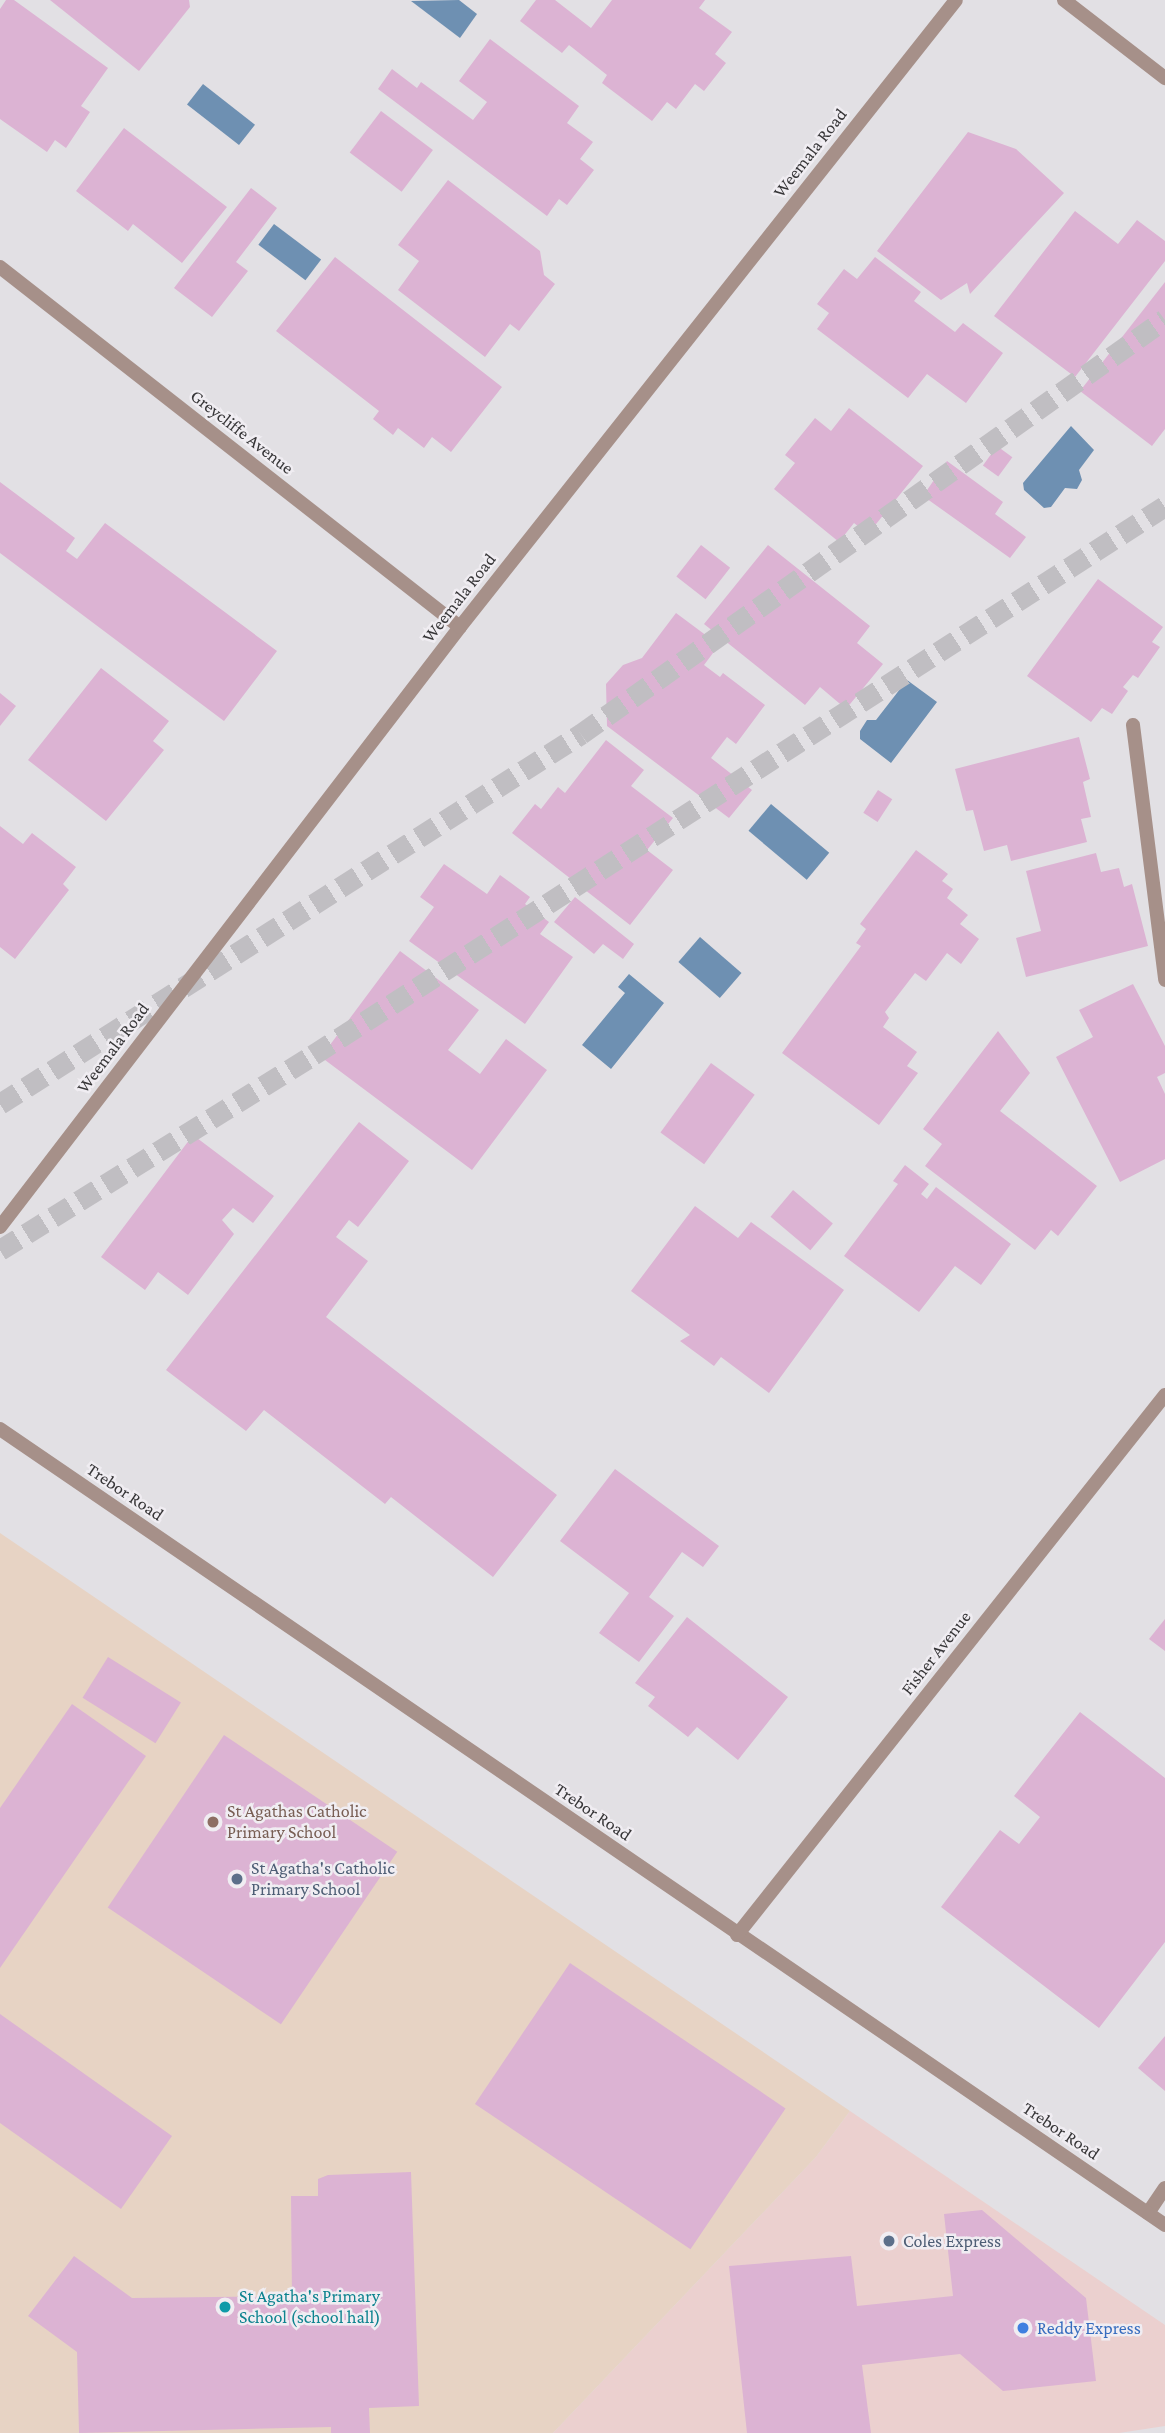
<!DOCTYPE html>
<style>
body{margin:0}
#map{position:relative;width:1165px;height:2433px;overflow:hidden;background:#e2e0e4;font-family:"Crimson Pro",serif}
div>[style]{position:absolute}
.commercial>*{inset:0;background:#ebd0cf}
.education>*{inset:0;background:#e7d3c4}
.water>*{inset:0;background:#6e90b2;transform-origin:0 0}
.building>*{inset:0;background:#dcb3d3;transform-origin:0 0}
.highway-tunnel>*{height:21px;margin-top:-10.5px;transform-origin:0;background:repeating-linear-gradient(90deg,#c0bec2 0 21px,transparent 0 31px)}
.lane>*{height:14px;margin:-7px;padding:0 7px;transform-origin:7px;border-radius:7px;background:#a69089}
.street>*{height:14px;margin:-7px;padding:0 7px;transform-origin:7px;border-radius:7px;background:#a69089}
.dots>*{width:19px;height:19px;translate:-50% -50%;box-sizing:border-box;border:4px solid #f0edf2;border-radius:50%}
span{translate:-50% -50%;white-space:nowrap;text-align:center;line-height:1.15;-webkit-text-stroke:5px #f0edf2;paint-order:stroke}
.street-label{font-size:18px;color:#373638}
.education-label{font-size:18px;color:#785e54}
.left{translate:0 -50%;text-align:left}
.service-label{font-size:18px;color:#4e5e75}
.culture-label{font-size:18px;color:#0d838f}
.shop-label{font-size:18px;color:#366cbe}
</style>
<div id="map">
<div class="commercial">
<div style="clip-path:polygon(850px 2111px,1165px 2325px,1165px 2426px,1119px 2433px,553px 2433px,816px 2157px)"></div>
</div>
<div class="education">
<div style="clip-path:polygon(0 1533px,850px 2111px,816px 2157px,553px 2433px,0 2433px)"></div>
</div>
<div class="water">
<div style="clip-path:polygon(459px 0,477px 14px,460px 38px,411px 1px)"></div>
<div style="left:203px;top:84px;width:66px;height:26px;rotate:38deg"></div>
<div style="left:274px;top:224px;width:59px;height:26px;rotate:37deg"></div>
<div style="clip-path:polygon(1071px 426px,1094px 450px,1079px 470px,1082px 480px,1077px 489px,1065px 488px,1051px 507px,1044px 508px,1024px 490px,1023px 483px)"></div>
<div style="clip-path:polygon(907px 680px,937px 702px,891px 763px,860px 739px,860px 731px,867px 720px,876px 720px)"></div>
<div style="left:771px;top:804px;width:76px;height:35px;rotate:40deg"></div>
<div style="left:700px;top:937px;width:55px;height:33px;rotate:41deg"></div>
<div style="clip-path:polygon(629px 974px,664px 1003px,611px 1069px,582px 1045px,625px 993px,618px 987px)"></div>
</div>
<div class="building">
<div style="clip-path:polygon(6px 0,14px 0,108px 68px,81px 106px,90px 112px,66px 148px,55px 140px,47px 152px,0 119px,0 9px)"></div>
<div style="clip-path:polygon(50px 0,189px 0,190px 7px,139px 71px)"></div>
<div style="clip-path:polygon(536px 0,555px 0,591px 28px,612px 0,705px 0,699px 8px,732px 32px,715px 54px,726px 63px,704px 91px,695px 84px,676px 109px,667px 102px,652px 121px,602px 83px,607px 75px,569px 45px,562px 53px,520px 21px)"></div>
<div style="clip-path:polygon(490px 39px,579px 106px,567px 123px,593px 142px,580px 159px,594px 170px,567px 205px,559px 199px,547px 216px,378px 89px,392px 69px,417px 88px,421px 82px,473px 120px,487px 102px,459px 81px)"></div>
<div style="left:381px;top:111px;width:65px;height:52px;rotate:37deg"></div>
<div style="clip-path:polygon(124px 128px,227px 207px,182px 263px,133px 224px,128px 231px,76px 191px)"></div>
<div style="clip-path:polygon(968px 132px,1016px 149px,1064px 193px,970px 294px,967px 283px,941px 300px,877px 251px)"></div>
<div style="clip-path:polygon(448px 180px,540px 251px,544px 275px,555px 284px,519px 331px,510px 324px,485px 357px,398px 290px,419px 261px,398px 245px)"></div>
<div style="clip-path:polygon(251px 188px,277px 208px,236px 262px,248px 271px,212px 317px,174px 288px)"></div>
<div style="clip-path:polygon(1075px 211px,1118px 244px,1137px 220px,1165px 241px,1165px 261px,1075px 377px,994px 316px)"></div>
<div style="clip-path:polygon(335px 257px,502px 387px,451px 452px,432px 437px,424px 448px,398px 428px,393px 435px,373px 419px,379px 411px,276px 331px)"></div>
<div style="clip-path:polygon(875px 257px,921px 292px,914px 301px,955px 332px,963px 323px,1003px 353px,966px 403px,927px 374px,908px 398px,817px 329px,829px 313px,817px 304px,844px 269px,857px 279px)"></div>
<div style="clip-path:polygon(1165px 282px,1165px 429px,1152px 446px,1080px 391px)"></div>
<div style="clip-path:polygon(849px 408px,923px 466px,868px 534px,854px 523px,839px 542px,774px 489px,795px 463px,785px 455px,815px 418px,831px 431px)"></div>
<div style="left:997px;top:446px;width:19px;height:24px;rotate:36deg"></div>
<div style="clip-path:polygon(947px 461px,1003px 502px,995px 514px,1026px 537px,1010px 558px,923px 496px)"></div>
<div style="clip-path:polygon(0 482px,75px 538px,66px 551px,77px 559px,105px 523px,277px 651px,224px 721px,0 553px)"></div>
<div style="left:701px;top:545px;width:37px;height:40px;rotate:38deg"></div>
<div style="clip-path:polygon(768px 545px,870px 626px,857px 643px,883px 664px,846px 709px,820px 687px,805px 705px,704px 624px)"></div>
<div style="clip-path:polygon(1098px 579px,1163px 627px,1152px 642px,1160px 647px,1138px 678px,1133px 675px,1123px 687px,1128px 691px,1112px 714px,1102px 708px,1091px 722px,1027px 676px)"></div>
<div style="clip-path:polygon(676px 613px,719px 645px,704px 665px,720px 677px,723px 673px,765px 705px,736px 744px,727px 737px,711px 758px,752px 790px,729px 818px,607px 726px,606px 684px,623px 665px,642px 658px)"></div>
<div style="clip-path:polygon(101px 668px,169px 721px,153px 741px,164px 750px,106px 821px,28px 760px)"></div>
<div style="clip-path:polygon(0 693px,16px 706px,0 726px)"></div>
<div style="clip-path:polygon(1079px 737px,1090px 779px,1083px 782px,1091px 817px,1081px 819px,1087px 842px,1011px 861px,1007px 845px,984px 851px,973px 810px,966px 811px,955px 769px)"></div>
<div style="clip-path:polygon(606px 740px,644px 770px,631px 786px,673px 818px,647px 850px,673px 870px,630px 925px,512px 833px,535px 804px,541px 809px,558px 787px,565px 793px)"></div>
<div style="left:878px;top:790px;width:17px;height:27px;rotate:33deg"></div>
<div style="clip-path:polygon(0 826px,23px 844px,32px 833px,76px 867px,63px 884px,69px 890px,15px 959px,0 947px)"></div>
<div style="clip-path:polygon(916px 850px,948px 874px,942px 881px,953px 889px,947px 898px,968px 915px,960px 924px,979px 939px,961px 964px,947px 953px,926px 981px,915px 973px,885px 1012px,889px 1018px,883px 1027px,917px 1052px,907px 1066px,918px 1073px,879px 1125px,782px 1053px,861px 946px,856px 943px,866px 929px,860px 924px)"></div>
<div style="clip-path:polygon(1096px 853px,1101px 872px,1119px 868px,1124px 887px,1132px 884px,1148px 946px,1026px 977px,1016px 938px,1041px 931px,1026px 871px)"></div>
<div style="clip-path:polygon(444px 864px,487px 894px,500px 875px,530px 897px,525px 904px,549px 922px,540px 934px,573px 957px,525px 1024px,409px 941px,434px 907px,420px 897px)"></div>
<div style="clip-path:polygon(575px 897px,634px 944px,623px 959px,603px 944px,594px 954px,554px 922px)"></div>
<div style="clip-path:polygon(400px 951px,479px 1010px,448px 1050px,480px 1074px,506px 1039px,547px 1070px,472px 1170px,321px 1057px)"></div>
<div style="clip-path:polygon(1133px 984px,1165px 1046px,1165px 1073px,1157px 1077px,1165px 1094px,1165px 1159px,1120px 1182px,1056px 1057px,1093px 1037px,1079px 1010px)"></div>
<div style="clip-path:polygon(998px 1031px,1030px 1073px,1000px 1111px,1097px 1186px,1058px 1236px,1051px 1230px,1035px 1250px,925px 1166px,942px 1144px,923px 1129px)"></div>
<div style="left:711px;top:1063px;width:54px;height:86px;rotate:36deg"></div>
<div style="clip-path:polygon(359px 1122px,409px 1161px,358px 1227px,349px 1220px,336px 1237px,368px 1261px,326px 1317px,557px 1495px,493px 1577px,391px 1497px,385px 1504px,264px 1410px,246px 1431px,166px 1370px)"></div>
<div style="clip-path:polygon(193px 1135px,274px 1196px,253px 1223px,233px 1208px,222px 1220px,234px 1234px,188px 1295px,158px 1272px,145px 1290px,101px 1257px)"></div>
<div style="clip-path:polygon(905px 1165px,929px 1184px,921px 1194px,927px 1199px,936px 1187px,1011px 1244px,981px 1285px,955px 1266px,919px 1312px,844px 1256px,898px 1184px,893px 1181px)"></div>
<div style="left:793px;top:1190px;width:52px;height:35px;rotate:40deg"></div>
<div style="clip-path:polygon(695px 1206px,738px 1238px,751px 1222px,844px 1290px,769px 1393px,721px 1357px,714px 1366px,680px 1341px,690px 1335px,631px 1291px)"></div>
<div style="clip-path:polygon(615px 1469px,719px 1546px,703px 1567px,682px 1552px,649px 1597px,674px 1616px,639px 1662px,599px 1633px,629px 1593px,560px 1541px)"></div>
<div style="clip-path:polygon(687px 1617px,788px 1697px,738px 1760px,697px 1727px,688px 1737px,648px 1706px,655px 1697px,635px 1683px)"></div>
<div style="clip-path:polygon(1165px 1619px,1165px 1651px,1149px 1639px)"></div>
<div style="left:108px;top:1657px;width:86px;height:48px;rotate:32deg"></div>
<div style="clip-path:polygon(72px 1704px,146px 1756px,0 1968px,0 1808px)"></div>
<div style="clip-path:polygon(1080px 1712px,1165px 1778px,1165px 1942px,1099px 2028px,941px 1907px,1000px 1830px,1019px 1844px,1040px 1817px,1014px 1796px)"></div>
<div style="left:224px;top:1735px;width:209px;height:208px;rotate:34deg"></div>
<div style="left:570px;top:1963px;width:260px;height:170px;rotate:34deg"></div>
<div style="clip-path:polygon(0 2014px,172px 2136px,121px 2209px,0 2123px)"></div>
<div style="clip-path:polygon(1165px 2036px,1165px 2091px,1138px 2068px)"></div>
<div style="clip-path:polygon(411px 2172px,419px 2406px,369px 2408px,370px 2433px,331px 2433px,331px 2427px,79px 2433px,77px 2352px,28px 2316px,74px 2256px,132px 2298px,292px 2296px,291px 2196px,318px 2196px,318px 2179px,328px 2175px)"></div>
<div style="clip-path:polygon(982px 2210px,1086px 2298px,1096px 2381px,1003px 2391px,960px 2354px,862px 2365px,871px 2433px,747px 2433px,729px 2266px,851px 2256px,857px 2306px,953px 2296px,944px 2214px)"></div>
</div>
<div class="highway-tunnel">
<div style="left:0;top:1104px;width:689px;rotate:-32.49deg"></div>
<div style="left:581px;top:734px;width:716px;rotate:-35.4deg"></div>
<div style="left:0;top:1250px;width:369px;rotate:-31.9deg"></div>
<div style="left:313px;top:1055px;width:1014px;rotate:-32.8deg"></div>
</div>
<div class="lane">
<div style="left:1148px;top:2213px;width:30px;rotate:-56deg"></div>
</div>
<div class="street">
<div style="left:1064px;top:0;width:128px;rotate:37.7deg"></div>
<div style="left:0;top:267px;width:584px;rotate:38.05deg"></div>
<div style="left:1133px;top:725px;width:257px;rotate:82.8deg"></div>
<div style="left:0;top:1227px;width:756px;rotate:-52.52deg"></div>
<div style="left:460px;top:627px;width:799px;rotate:-51.65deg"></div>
<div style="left:0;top:1429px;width:1411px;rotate:34.34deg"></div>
<div style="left:737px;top:1935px;width:689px;rotate:-51.6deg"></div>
</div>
<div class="dots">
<div style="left:213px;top:1822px;background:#8d6e63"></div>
<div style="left:237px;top:1879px;background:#5c6f8a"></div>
<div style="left:889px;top:2241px;background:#5c6f8a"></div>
<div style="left:225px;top:2307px;background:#0f9aa8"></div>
<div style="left:1023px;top:2328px;background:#3f7fe0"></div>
</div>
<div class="street-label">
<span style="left:810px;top:153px;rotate:-52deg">Weemala Road</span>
<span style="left:242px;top:432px;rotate:38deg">Greycliffe Avenue</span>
<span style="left:459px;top:598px;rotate:-52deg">Weemala Road</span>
<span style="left:113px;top:1048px;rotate:-53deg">Weemala Road</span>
<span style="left:125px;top:1492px;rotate:34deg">Trebor Road</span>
<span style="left:936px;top:1653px;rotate:-52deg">Fisher Avenue</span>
<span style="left:593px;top:1812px;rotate:34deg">Trebor Road</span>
<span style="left:1061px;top:2131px;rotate:34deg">Trebor Road</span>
</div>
<div class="education-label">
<span class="left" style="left:227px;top:1822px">St Agathas Catholic<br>Primary School</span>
</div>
<div class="service-label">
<span class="left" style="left:251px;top:1879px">St Agatha's Catholic<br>Primary School</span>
<span class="left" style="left:903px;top:2241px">Coles Express</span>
</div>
<div class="culture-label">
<span class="left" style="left:239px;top:2307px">St Agatha's Primary<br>School (school hall)</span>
</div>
<div class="shop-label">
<span class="left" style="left:1037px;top:2328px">Reddy Express</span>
</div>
</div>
